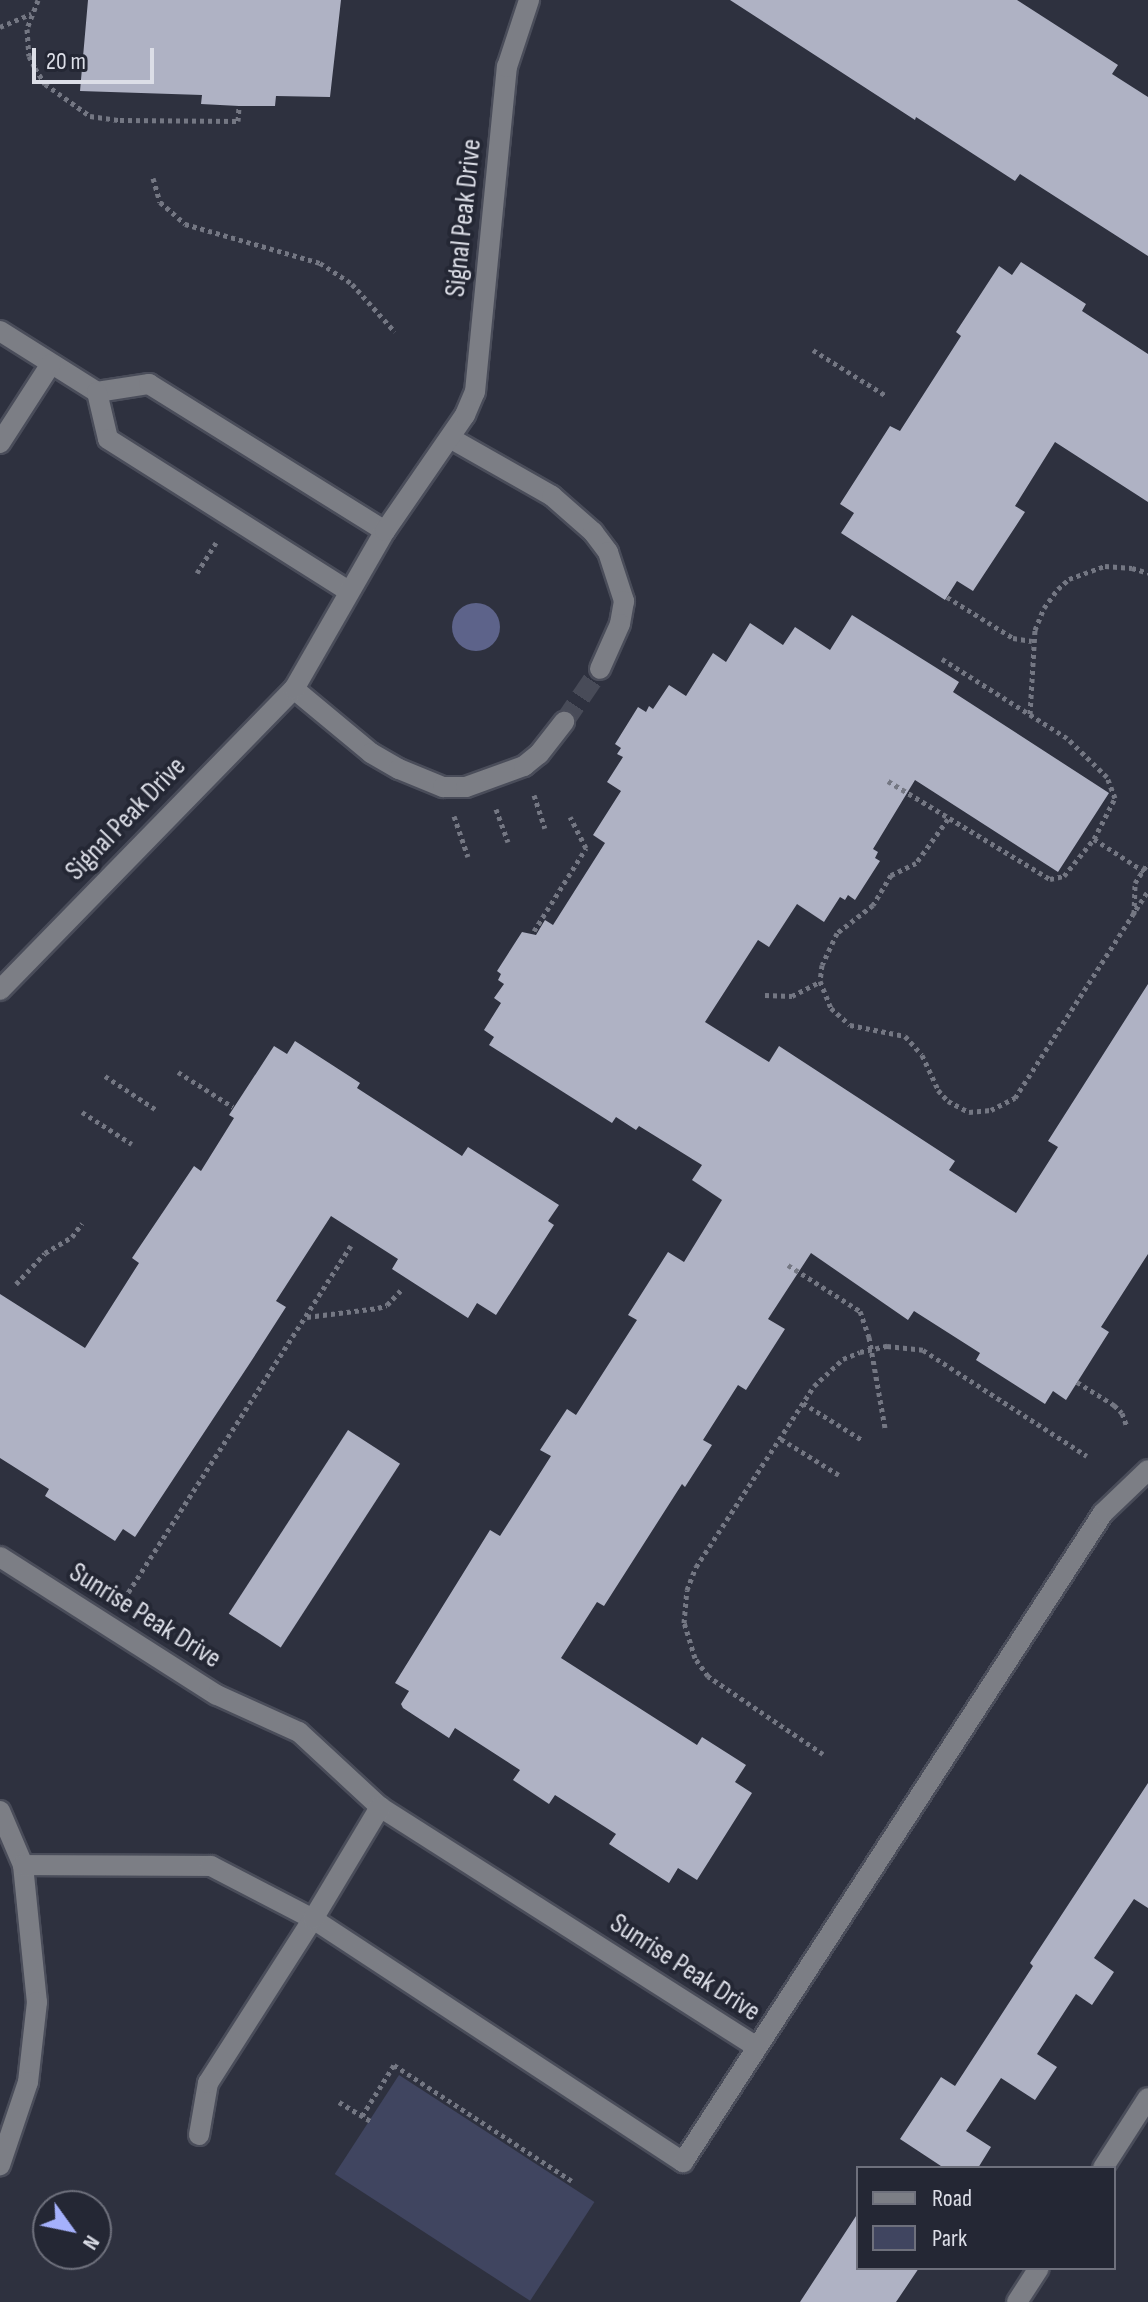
<!DOCTYPE html>
<style>
body{margin:0}
#map{position:relative;width:1148px;height:2302px;overflow:hidden;background:#2e313f;font-family:"Sofia Sans Condensed",sans-serif}
div>[style]{position:absolute}
.green>*{inset:0;background:#404560;transform-origin:0 0}
.water>*{inset:0;background:#5d638a}
.round{border-radius:50%}
.building>*{inset:0;background:#afb2c4;transform-origin:0 0}
.minor-tunnel>*{height:20px;margin-top:-10px;transform-origin:0;background:repeating-linear-gradient(90deg,#484b58 0 20px,transparent 0 30px)}
.path>*{height:5px;margin-top:-2.5px;transform-origin:0;background:repeating-linear-gradient(90deg,#747783 0 4px,transparent 0 8px)}
.roads{filter:drop-shadow(2px 0 #4a4d5a) drop-shadow(-2px 0 #4a4d5a) drop-shadow(0 2px #4a4d5a) drop-shadow(0 -2px #4a4d5a)}
.minor>*{height:20px;margin:-10px;padding:0 10px;transform-origin:10px;border-radius:10px;background:#7c7e85}
span{translate:-50% -50%;white-space:nowrap;text-align:center;line-height:1.15;-webkit-text-stroke:8px #242734;paint-order:stroke}
.street-label{font-size:28px;color:#dcdee7}
.legend{position:absolute;left:856px;top:2166px;width:260px;height:104px;box-sizing:border-box;background:#242734;border:2px solid #6e707c;margin:0;padding:10px 14px;list-style:none;font-size:24px;color:#dcdee7}
.legend li{display:flex;align-items:center;gap:16px;height:40px}
.legend b{width:40px;border:2px solid #6e707c}
.north{position:absolute;left:32px;top:2190px;width:80px;height:80px;box-sizing:border-box;background:#242734;border:2px solid #6e707c;border-radius:50%;rotate:123deg;font-size:22px;font-weight:700;line-height:32px;text-align:center;color:#dcdee7}
.north::after{content:'';display:block;margin:auto;width:28px;height:36px;background:#a5b1fc;clip-path:polygon(50% 0,100% 100%,50% 72%,0 100%)}
.scale{position:absolute;left:32px;top:48px;width:122px;height:36px;box-sizing:border-box;border:4px solid #dcdee7;border-top:0;padding-left:10px;font-size:24px;line-height:28px;white-space:nowrap;color:#dcdee7;-webkit-text-stroke:6px #242734;paint-order:stroke}
</style>
<div id="map">
<div class="green">
<div style="left:399px;top:2075px;width:233px;height:118px;rotate:33deg"></div>
</div>
<div class="water">
<div class="round" style="left:452px;top:603px;width:48px;height:48px"></div>
</div>
<div class="building">
<div style="clip-path:polygon(88px 0,341px 0,330px 97px,276px 96px,275px 106px,239px 106px,201px 104px,202px 95px,80px 91px)"></div>
<div style="clip-path:polygon(730px 0,1017px 0,1118px 65px,1112px 74px,1148px 97px,1148px 256px,1020px 174px,1015px 181px,916px 117px,915px 120px)"></div>
<div style="clip-path:polygon(1021px 262px,1086px 304px,1082px 311px,1148px 354px,1148px 502px,1055px 442px,1015px 506px,1025px 512px,973px 591px,957px 581px,945px 600px,841px 533px,854px 513px,840px 504px,890px 426px,900px 431px,961px 336px,956px 332px,999px 266px,1012px 275px)"></div>
<div style="clip-path:polygon(852px 615px,959px 682px,953px 692px,1109px 793px,1058px 872px,915px 780px,873px 849px,878px 852px,875px 858px,880px 861px,855px 900px,848px 895px,845px 900px,840px 897px,824px 922px,797px 904px,769px 947px,758px 940px,705px 1022px,769px 1062px,779px 1046px,955px 1161px,949px 1170px,1016px 1213px,1058px 1147px,1048px 1141px,1148px 984px,1148px 1254px,1101px 1327px,1109px 1332px,1066px 1400px,1053px 1391px,1045px 1404px,976px 1360px,980px 1353px,914px 1311px,908px 1320px,811px 1253px,768px 1319px,785px 1329px,746px 1390px,738px 1385px,703px 1440px,712px 1445px,685px 1487px,682px 1484px,604px 1606px,597px 1602px,561px 1658px,697px 1745px,702px 1737px,746px 1765px,735px 1782px,752px 1793px,697px 1880px,678px 1868px,669px 1883px,609px 1844px,616px 1834px,555px 1795px,549px 1804px,513px 1780px,520px 1770px,455px 1728px,449px 1738px,403px 1708px,401px 1704px,409px 1691px,395px 1683px,490px 1530px,500px 1536px,551px 1456px,540px 1450px,567px 1409px,576px 1415px,637px 1320px,628px 1315px,668px 1252px,684px 1262px,722px 1200px,692px 1180px,702px 1165px,639px 1126px,636px 1130px,616px 1117px,612px 1123px,489px 1045px,494px 1037px,484px 1030px,501px 1003px,494px 998px,504px 984px,498px 980px,501px 974px,497px 971px,522px 932px,536px 935px,545px 920px,553px 925px,605px 843px,593px 835px,621px 791px,607px 782px,623px 757px,617px 754px,621px 748px,615px 744px,638px 707px,646px 712px,649px 706px,653px 709px,669px 685px,686px 696px,713px 653px,726px 662px,750px 623px,783px 645px,795px 627px,830px 650px)"></div>
<div style="clip-path:polygon(295px 1041px,360px 1083px,357px 1088px,462px 1156px,468px 1147px,559px 1205px,548px 1221px,554px 1225px,496px 1315px,477px 1303px,468px 1318px,392px 1269px,398px 1259px,331px 1216px,276px 1301px,286px 1307px,250px 1363px,135px 1537px,123px 1529px,115px 1541px,45px 1496px,49px 1489px,0 1458px,0 1294px,85px 1348px,139px 1263px,132px 1258px,194px 1166px,201px 1171px,234px 1118px,229px 1115px,274px 1046px,287px 1054px)"></div>
<div style="left:348px;top:1430px;width:62px;height:219px;rotate:33deg"></div>
<div style="clip-path:polygon(1148px 1783px,1148px 1908px,1134px 1899px,1094px 1958px,1114px 1972px,1092px 2005px,1076px 1994px,1037px 2054px,1057px 2067px,1035px 2100px,1001px 2078px,966px 2131px,991px 2147px,978px 2168px,944px 2168px,900px 2139px,941px 2077px,955px 2086px,1033px 1966px,1030px 1963px)"></div>
<div style="clip-path:polygon(858px 2213px,858px 2268px,919px 2268px,896px 2302px,800px 2302px)"></div>
</div>
<div class="minor-tunnel">
<div style="left:564px;top:722px;width:64px;rotate:-55.8deg"></div>
</div>
<div class="path">
<div style="left:38px;top:0;width:31px;rotate:111deg"></div>
<div style="left:27px;top:29px;width:27px;rotate:86deg"></div>
<div style="left:29px;top:56px;width:13px;rotate:63deg"></div>
<div style="left:35px;top:68px;width:19px;rotate:58deg"></div>
<div style="left:45px;top:84px;width:55px;rotate:35.4deg"></div>
<div style="left:90px;top:116px;width:30px;rotate:8deg"></div>
<div style="left:120px;top:120px;width:118px;rotate:0.5deg"></div>
<div style="left:238px;top:121px;width:15px;rotate:-86deg"></div>
<div style="left:0;top:27px;width:34px;rotate:-23deg"></div>
<div style="left:153px;top:178px;width:25px;rotate:74deg"></div>
<div style="left:160px;top:202px;width:33px;rotate:41deg"></div>
<div style="left:185px;top:224px;width:141px;rotate:16.1deg"></div>
<div style="left:320px;top:263px;width:38px;rotate:33deg"></div>
<div style="left:352px;top:284px;width:64px;rotate:48.1deg"></div>
<div style="left:813px;top:350px;width:85px;rotate:32deg"></div>
<div style="left:197px;top:573px;width:36px;rotate:-58deg"></div>
<div style="left:947px;top:597px;width:78px;rotate:31.8deg"></div>
<div style="left:1013px;top:638px;width:19px;rotate:9deg"></div>
<div style="left:1030px;top:714px;width:84px;rotate:-86.6deg"></div>
<div style="left:1035px;top:630px;width:24px;rotate:-68deg"></div>
<div style="left:1044px;top:608px;width:24px;rotate:-54deg"></div>
<div style="left:1058px;top:589px;width:15px;rotate:-42deg"></div>
<div style="left:1069px;top:579px;width:38px;rotate:-20deg"></div>
<div style="left:1105px;top:566px;width:27px;rotate:4deg"></div>
<div style="left:1132px;top:568px;width:17px;rotate:17deg"></div>
<div style="left:888px;top:781px;width:189px;rotate:31.2deg"></div>
<div style="left:1050px;top:879px;width:14px;rotate:-12deg"></div>
<div style="left:1064px;top:876px;width:48px;rotate:-51deg"></div>
<div style="left:1094px;top:839px;width:46px;rotate:-62.9deg"></div>
<div style="left:1115px;top:798px;width:22px;rotate:-111deg"></div>
<div style="left:1107px;top:777px;width:56px;rotate:-135.7deg"></div>
<div style="left:1067px;top:738px;width:148px;rotate:-147.7deg"></div>
<div style="left:534px;top:795px;width:35px;rotate:72deg"></div>
<div style="left:496px;top:809px;width:35px;rotate:70deg"></div>
<div style="left:454px;top:816px;width:43px;rotate:71.1deg"></div>
<div style="left:948px;top:819px;width:54px;rotate:126deg"></div>
<div style="left:916px;top:863px;width:28px;rotate:154deg"></div>
<div style="left:891px;top:875px;width:35px;rotate:121deg"></div>
<div style="left:873px;top:905px;width:46px;rotate:142.1deg"></div>
<div style="left:837px;top:933px;width:35px;rotate:115deg"></div>
<div style="left:822px;top:965px;width:16px;rotate:97deg"></div>
<div style="left:820px;top:981px;width:29px;rotate:68deg"></div>
<div style="left:831px;top:1008px;width:25px;rotate:42deg"></div>
<div style="left:850px;top:1025px;width:56px;rotate:11.3deg"></div>
<div style="left:905px;top:1036px;width:25px;rotate:48deg"></div>
<div style="left:922px;top:1055px;width:38px;rotate:65deg"></div>
<div style="left:938px;top:1090px;width:15px;rotate:48deg"></div>
<div style="left:948px;top:1101px;width:24px;rotate:28deg"></div>
<div style="left:969px;top:1112px;width:22px;rotate:-5deg"></div>
<div style="left:991px;top:1110px;width:27px;rotate:-27deg"></div>
<div style="left:1015px;top:1098px;width:246px;rotate:-57.3deg"></div>
<div style="left:1094px;top:839px;width:64px;rotate:32.9deg"></div>
<div style="left:1134px;top:914px;width:31px;rotate:-88deg"></div>
<div style="left:1135px;top:883px;width:24px;rotate:-57deg"></div>
<div style="left:534px;top:931px;width:98px;rotate:-57.9deg"></div>
<div style="left:586px;top:848px;width:35px;rotate:-117deg"></div>
<div style="left:765px;top:995px;width:27px;rotate:2deg"></div>
<div style="left:792px;top:996px;width:30px;rotate:-27deg"></div>
<div style="left:178px;top:1072px;width:65px;rotate:32.5deg"></div>
<div style="left:105px;top:1076px;width:60px;rotate:33.4deg"></div>
<div style="left:82px;top:1112px;width:59px;rotate:32.6deg"></div>
<div style="left:788px;top:1265px;width:85px;rotate:32.6deg"></div>
<div style="left:860px;top:1311px;width:28px;rotate:71deg"></div>
<div style="left:869px;top:1337px;width:92px;rotate:80deg"></div>
<div style="left:16px;top:1284px;width:42px;rotate:-46.9deg"></div>
<div style="left:45px;top:1253px;width:31px;rotate:-31deg"></div>
<div style="left:72px;top:1237px;width:17px;rotate:-54deg"></div>
<div style="left:307px;top:1317px;width:72px;rotate:-7.2deg"></div>
<div style="left:378px;top:1308px;width:9px;rotate:-18deg"></div>
<div style="left:387px;top:1305px;width:23px;rotate:-47deg"></div>
<div style="left:1077px;top:1382px;width:44px;rotate:31.9deg"></div>
<div style="left:1114px;top:1405px;width:11px;rotate:45deg"></div>
<div style="left:1122px;top:1413px;width:15px;rotate:70deg"></div>
<div style="left:803px;top:1403px;width:70px;rotate:32.1deg"></div>
<div style="left:781px;top:1439px;width:68px;rotate:31.8deg"></div>
<div style="left:124px;top:1599px;width:420px;rotate:-57.3deg"></div>
<div style="left:823px;top:1754px;width:139px;rotate:-145.9deg"></div>
<div style="left:708px;top:1676px;width:22px;rotate:-126deg"></div>
<div style="left:695px;top:1658px;width:37px;rotate:-107deg"></div>
<div style="left:684px;top:1623px;width:33px;rotate:-85deg"></div>
<div style="left:687px;top:1590px;width:25px;rotate:-69deg"></div>
<div style="left:696px;top:1567px;width:216px;rotate:-56.9deg"></div>
<div style="left:814px;top:1386px;width:40px;rotate:-43deg"></div>
<div style="left:843px;top:1359px;width:18px;rotate:-22deg"></div>
<div style="left:860px;top:1352px;width:28px;rotate:-13deg"></div>
<div style="left:887px;top:1346px;width:36px;rotate:6deg"></div>
<div style="left:923px;top:1350px;width:195px;rotate:32.9deg"></div>
<div style="left:339px;top:2102px;width:37px;rotate:31deg"></div>
<div style="left:362px;top:2116px;width:60px;rotate:-57.9deg"></div>
<div style="left:394px;top:2065px;width:212px;rotate:33.1deg"></div>
</div>
<div class="roads">
<div class="minor">
<div style="left:0;top:331px;width:115px;rotate:32.2deg"></div>
<div style="left:97px;top:392px;width:53px;rotate:-8.7deg"></div>
<div style="left:149px;top:384px;width:278px;rotate:31.9deg"></div>
<div style="left:97px;top:392px;width:48px;rotate:76.8deg"></div>
<div style="left:108px;top:439px;width:284px;rotate:32.3deg"></div>
<div style="left:450px;top:438px;width:117px;rotate:29.6deg"></div>
<div style="left:552px;top:496px;width:55px;rotate:41.3deg"></div>
<div style="left:593px;top:532px;width:25px;rotate:53deg"></div>
<div style="left:608px;top:552px;width:52px;rotate:71.9deg"></div>
<div style="left:624px;top:601px;width:23px;rotate:100deg"></div>
<div style="left:620px;top:624px;width:49px;rotate:114deg"></div>
<div style="left:0;top:443px;width:94px;rotate:-57.2deg"></div>
<div style="left:294px;top:689px;width:100px;rotate:39.7deg"></div>
<div style="left:371px;top:753px;width:32px;rotate:30deg"></div>
<div style="left:399px;top:769px;width:48px;rotate:22.2deg"></div>
<div style="left:443px;top:787px;width:23px"></div>
<div style="left:466px;top:787px;width:62px;rotate:-19.9deg"></div>
<div style="left:524px;top:766px;width:19px;rotate:-39deg"></div>
<div style="left:539px;top:754px;width:41px;rotate:-52deg"></div>
<div style="left:0;top:990px;width:421px;rotate:-45.7deg"></div>
<div style="left:294px;top:689px;width:182px;rotate:-60.1deg"></div>
<div style="left:385px;top:531px;width:141px;rotate:-55.4deg"></div>
<div style="left:465px;top:415px;width:25px;rotate:-67deg"></div>
<div style="left:475px;top:392px;width:327px;rotate:-84.4deg"></div>
<div style="left:507px;top:67px;width:71px;rotate:-71.8deg"></div>
<div style="left:0;top:1557px;width:257px;rotate:32.5deg"></div>
<div style="left:217px;top:1695px;width:90px;rotate:24.3deg"></div>
<div style="left:299px;top:1732px;width:110px;rotate:42.8deg"></div>
<div style="left:380px;top:1807px;width:447px;rotate:32.5deg"></div>
<div style="left:0;top:1811px;width:59px;rotate:66.9deg"></div>
<div style="left:23px;top:1865px;width:138px;rotate:84.2deg"></div>
<div style="left:37px;top:2002px;width:81px;rotate:96.4deg"></div>
<div style="left:28px;top:2082px;width:88px;rotate:108.6deg"></div>
<div style="left:23px;top:1865px;width:188px;rotate:0.3deg"></div>
<div style="left:211px;top:1866px;width:115px;rotate:27.5deg"></div>
<div style="left:313px;top:1919px;width:443px;rotate:33.3deg"></div>
<div style="left:683px;top:2162px;width:773px;rotate:-57.09deg"></div>
<div style="left:1103px;top:1513px;width:62px;rotate:-43.7deg"></div>
<div style="left:199px;top:2135px;width:53px;rotate:-80.2deg"></div>
<div style="left:208px;top:2083px;width:195px;rotate:-57.4deg"></div>
<div style="left:313px;top:1919px;width:131px;rotate:-59.1deg"></div>
<div style="left:1103px;top:2168px;width:83px;rotate:-57.3deg"></div>
<div style="left:1017px;top:2302px;width:40px;rotate:-57.1deg"></div>
</div>
</div>
<div class="street-label">
<span style="left:464px;top:218px;rotate:-84deg">Signal Peak Drive</span>
<span style="left:126px;top:819px;rotate:-46deg">Signal Peak Drive</span>
<span style="left:145px;top:1616px;rotate:32deg">Sunrise Peak Drive</span>
<span style="left:685px;top:1968px;rotate:33deg">Sunrise Peak Drive</span>
</div>
<ul class="legend">
<li><b style="height:10px;background:#7c7e85"></b>Road</li>
<li><b style="height:22px;background:#404560"></b>Park</li>
</ul>
<div class="north">N</div>
<div class="scale">20 m</div>
</div>
